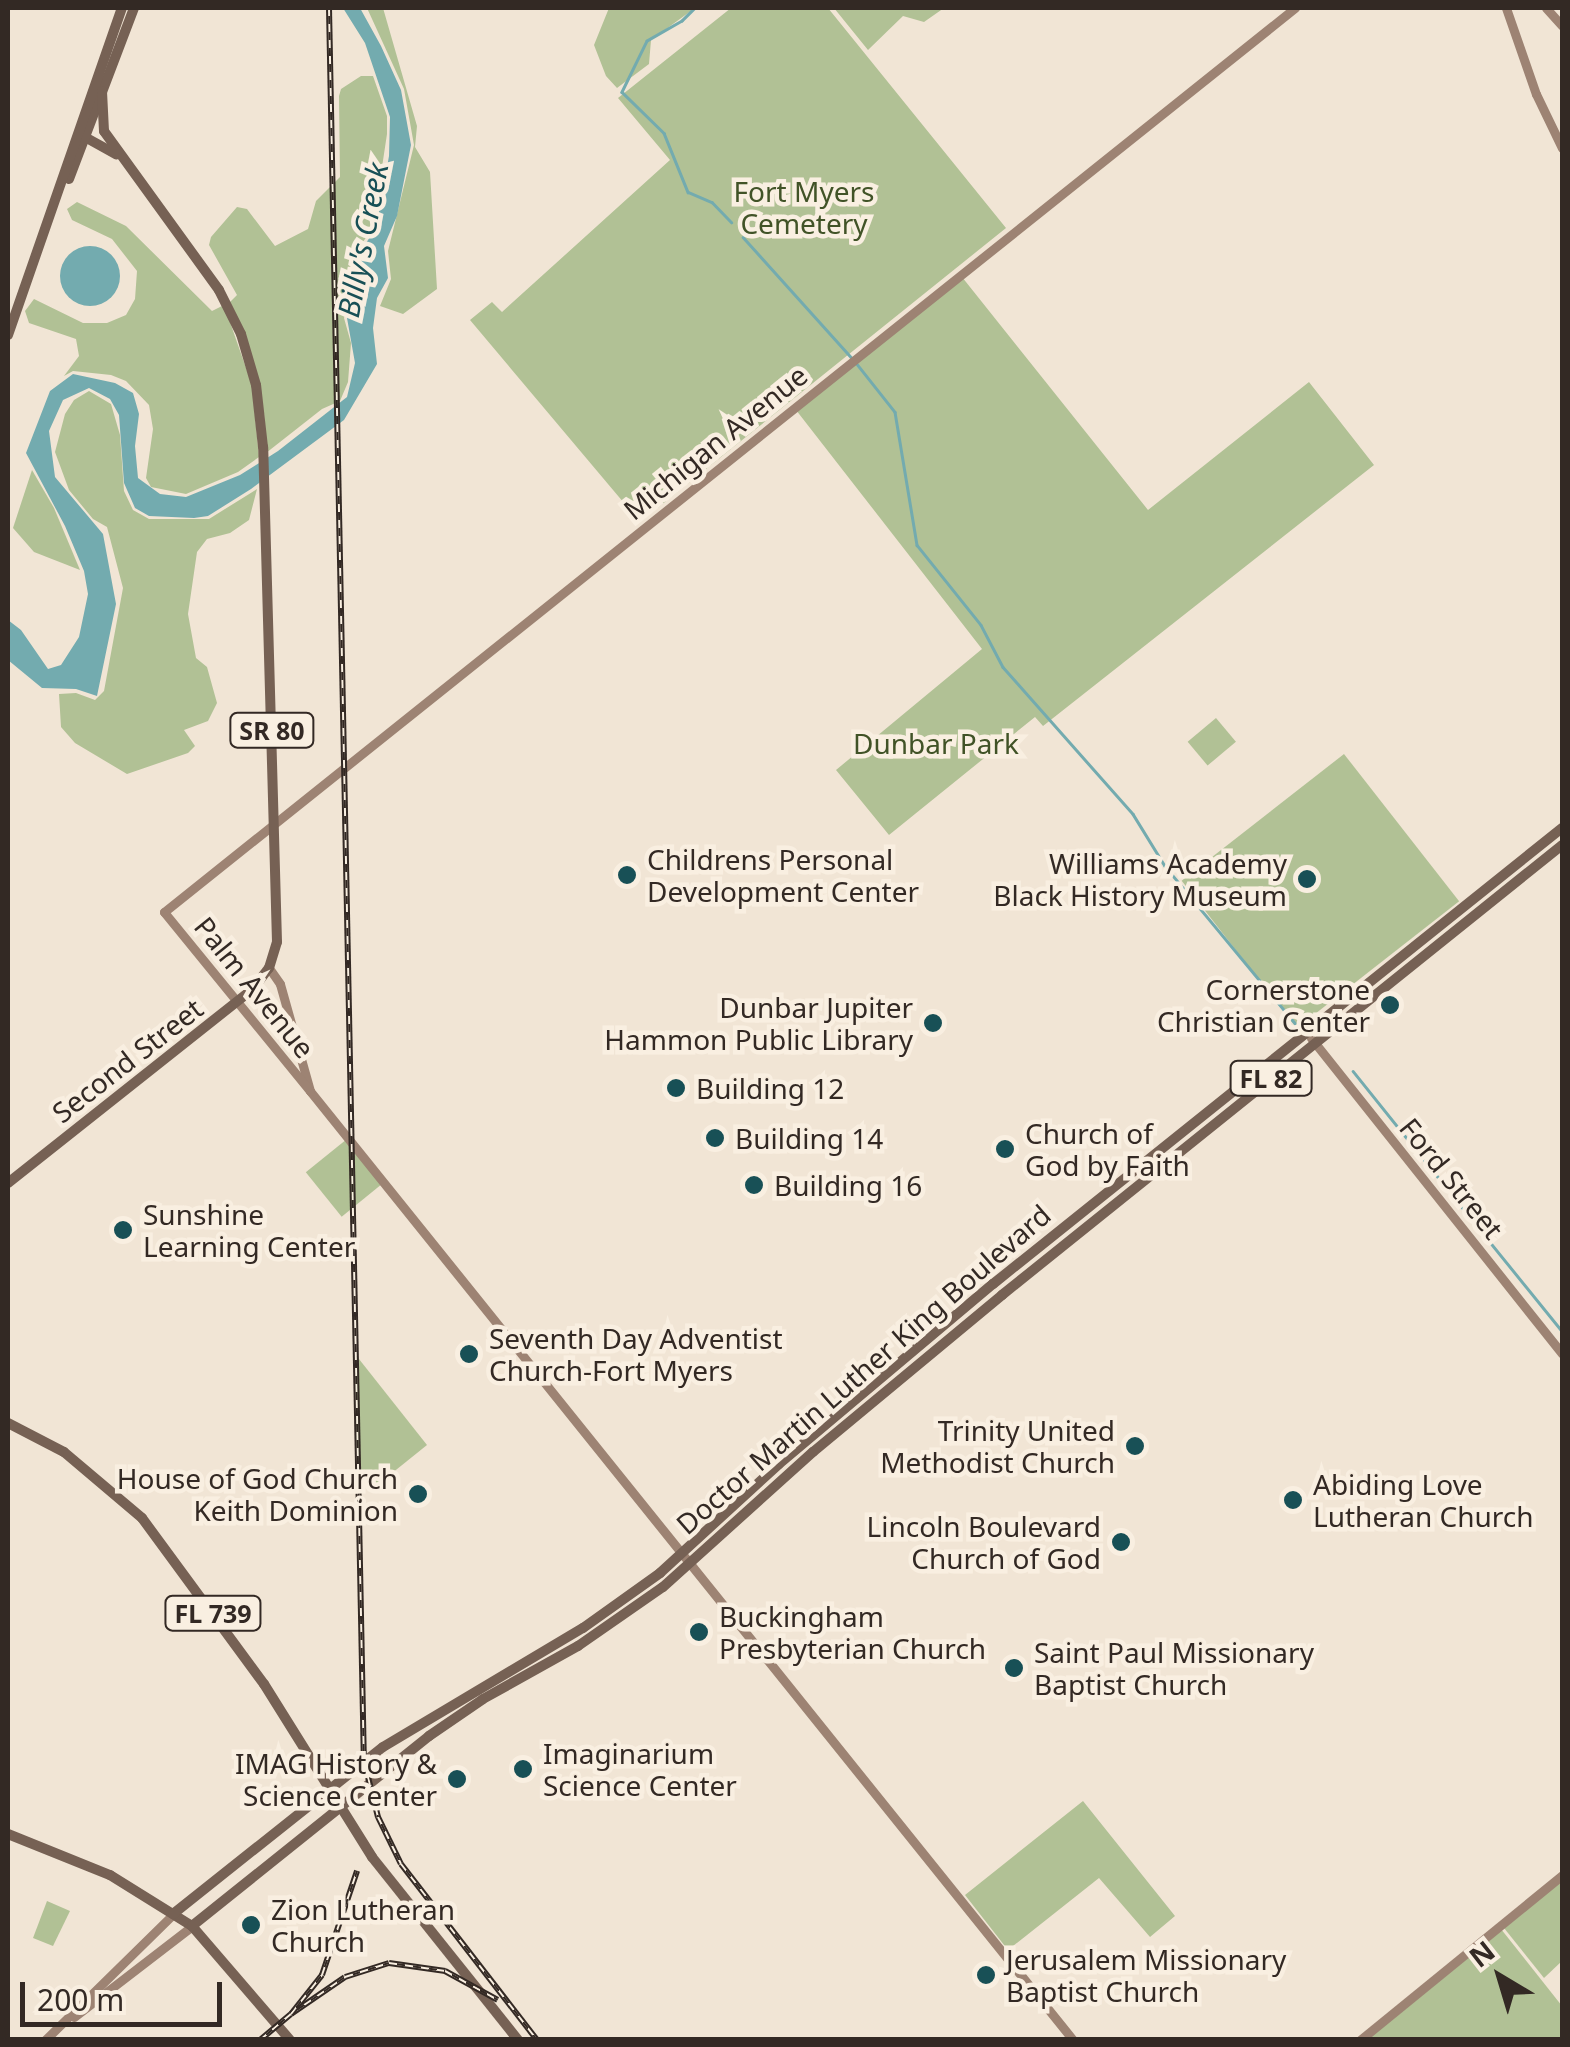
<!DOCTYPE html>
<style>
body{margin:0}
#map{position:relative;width:1570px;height:2047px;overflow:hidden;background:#f1e5d5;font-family:"Noto Sans",sans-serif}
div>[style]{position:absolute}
.green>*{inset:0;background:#b1c195;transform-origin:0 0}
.water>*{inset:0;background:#73abaf}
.round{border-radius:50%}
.stream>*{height:2.5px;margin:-1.25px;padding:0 1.25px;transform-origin:1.25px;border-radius:1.25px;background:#73abaf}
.secondary>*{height:9px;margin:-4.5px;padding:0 4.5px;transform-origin:4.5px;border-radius:4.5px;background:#9d8373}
.primary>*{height:10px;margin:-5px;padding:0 5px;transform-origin:5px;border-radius:5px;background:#766154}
.rail>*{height:6px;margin-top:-3px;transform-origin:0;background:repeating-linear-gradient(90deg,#f9efe1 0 8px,#332924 0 16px);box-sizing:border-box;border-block:2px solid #332924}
.dots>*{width:28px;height:28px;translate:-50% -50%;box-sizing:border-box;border:5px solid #f9efe1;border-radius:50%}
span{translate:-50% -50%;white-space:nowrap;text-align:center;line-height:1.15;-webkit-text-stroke:9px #f9efe1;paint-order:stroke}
.shield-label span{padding:2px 8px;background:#f9efe1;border:2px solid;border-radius:8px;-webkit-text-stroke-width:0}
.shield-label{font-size:25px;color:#332924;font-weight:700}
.park-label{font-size:28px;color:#415327}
.street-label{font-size:28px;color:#332924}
.poi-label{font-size:28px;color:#332924}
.left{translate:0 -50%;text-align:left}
.right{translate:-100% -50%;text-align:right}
.water-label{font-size:30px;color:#185056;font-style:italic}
.frame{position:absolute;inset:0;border:10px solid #332924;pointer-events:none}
.north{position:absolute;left:1450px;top:1927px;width:100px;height:100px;-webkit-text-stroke:8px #f9efe1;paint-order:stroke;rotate:322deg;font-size:28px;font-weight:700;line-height:40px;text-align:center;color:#332924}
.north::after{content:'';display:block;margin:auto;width:35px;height:45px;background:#332924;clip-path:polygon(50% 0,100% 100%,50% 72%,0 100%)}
.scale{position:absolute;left:20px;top:1982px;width:202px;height:45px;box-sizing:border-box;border:5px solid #332924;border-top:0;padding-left:12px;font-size:30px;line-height:35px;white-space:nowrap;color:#332924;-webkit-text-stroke:8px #f9efe1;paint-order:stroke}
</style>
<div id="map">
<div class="green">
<div style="clip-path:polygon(367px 8px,383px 8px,417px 126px,415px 147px,430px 172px,437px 289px,403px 314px,380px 306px,391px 279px,388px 251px,414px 145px,404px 89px)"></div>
<div style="clip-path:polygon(609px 8px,695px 8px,651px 40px,649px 64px,617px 88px,606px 76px,594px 45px)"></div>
<div style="clip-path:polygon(731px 8px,828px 8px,1006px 228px,640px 522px,470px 320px,492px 302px,502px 312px,670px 160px,618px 98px)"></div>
<div style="clip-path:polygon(834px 8px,944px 8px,924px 22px,903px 16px,868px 50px)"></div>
<div style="clip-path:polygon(361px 76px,373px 76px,387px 116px,387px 134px,373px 227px,351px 260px,352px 286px,344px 318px,351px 343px,348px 382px,340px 401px,322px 409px,266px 453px,264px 413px,230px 302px,237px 295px,209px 245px,211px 237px,237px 207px,247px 209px,275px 246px,308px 229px,316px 201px,340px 177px,339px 96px,341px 89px)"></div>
<div style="clip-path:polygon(77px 202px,126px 226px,212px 311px,224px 305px,252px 385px,259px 457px,238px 472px,186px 494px,151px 487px,146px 478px,153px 429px,149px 405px,126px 381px,111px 375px,73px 371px,64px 376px,79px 356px,76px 339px,29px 323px,25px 311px,34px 299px,83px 323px,107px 323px,126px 315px,135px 299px,137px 271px,112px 239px,72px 220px,67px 209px)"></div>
<div style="clip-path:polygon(962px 277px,1148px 510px,1309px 382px,1374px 465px,1043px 726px,1035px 717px,889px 835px,836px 770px,982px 649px,796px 410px)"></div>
<div style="clip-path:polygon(89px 391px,111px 404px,120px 435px,124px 491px,133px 510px,149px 519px,209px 519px,257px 489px,249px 520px,230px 533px,207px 539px,197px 552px,188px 614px,196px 658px,207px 667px,217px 703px,208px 721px,184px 730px,195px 746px,188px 753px,127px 774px,75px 743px,61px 727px,59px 694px,76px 693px,95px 700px,104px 691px,123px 588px,107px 527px,93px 519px,69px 490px,55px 452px,65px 414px,74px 400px)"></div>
<div style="clip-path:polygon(32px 470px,54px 508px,80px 570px,34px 552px,13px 528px)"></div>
<div style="left:1216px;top:718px;width:31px;height:37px;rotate:50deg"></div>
<div style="left:1344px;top:754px;width:187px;height:206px;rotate:52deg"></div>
<div style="left:347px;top:1139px;width:57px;height:53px;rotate:51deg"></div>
<div style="clip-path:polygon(355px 1354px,427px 1445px,371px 1490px,357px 1473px)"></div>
<div style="clip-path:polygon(1083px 1801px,1175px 1916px,1150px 1937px,1099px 1878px,1008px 1950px,965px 1895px)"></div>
<div style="clip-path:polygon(1562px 1880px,1562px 1961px,1544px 1978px,1504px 1928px)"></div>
<div style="clip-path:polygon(47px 1901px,70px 1911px,53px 1946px,33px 1938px)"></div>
<div style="clip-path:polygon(1501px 1929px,1562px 2006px,1562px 2039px,1365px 2040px)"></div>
</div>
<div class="water">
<div style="clip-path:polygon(343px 8px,360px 8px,381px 46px,401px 90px,411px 145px,397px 216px,384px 246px,388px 278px,377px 298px,373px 328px,377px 364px,344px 420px,251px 489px,208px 516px,194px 518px,149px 516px,135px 508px,124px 483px,119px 415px,110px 399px,89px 388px,63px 400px,49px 431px,55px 477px,103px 534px,116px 604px,97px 696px,76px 689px,42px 688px,8px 660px,8px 620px,21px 630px,48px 669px,61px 665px,79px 637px,88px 594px,84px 571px,65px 526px,26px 453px,50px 391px,73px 374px,115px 383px,133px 393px,139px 414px,135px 446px,138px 478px,160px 494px,186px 497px,240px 475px,278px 451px,347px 397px,355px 363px,347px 318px,355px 286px,354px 261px,376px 228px,389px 156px,390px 117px,365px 43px)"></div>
<div class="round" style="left:60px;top:246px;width:60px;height:60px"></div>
</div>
<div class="stream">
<div style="left:695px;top:8px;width:18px;rotate:135deg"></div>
<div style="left:682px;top:21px;width:40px;rotate:150.3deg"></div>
<div style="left:647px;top:41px;width:57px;rotate:116.1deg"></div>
<div style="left:622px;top:92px;width:59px;rotate:44.3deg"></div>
<div style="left:664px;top:133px;width:64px;rotate:67.9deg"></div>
<div style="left:688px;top:192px;width:26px;rotate:23deg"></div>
<div style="left:712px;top:202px;width:28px;rotate:46deg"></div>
<div style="left:743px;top:237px;width:163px;rotate:48deg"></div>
<div style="left:857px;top:364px;width:61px;rotate:51.6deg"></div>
<div style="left:895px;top:412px;width:135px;rotate:80.6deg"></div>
<div style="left:917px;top:545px;width:102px;rotate:51.3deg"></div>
<div style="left:981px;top:625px;width:47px;rotate:62.4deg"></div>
<div style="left:1003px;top:667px;width:196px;rotate:48.5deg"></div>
<div style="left:1133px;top:814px;width:61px;rotate:58.4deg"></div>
<div style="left:1165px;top:866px;width:204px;rotate:50.4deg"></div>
<div style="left:1353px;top:1071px;width:181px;rotate:51.3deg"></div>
<div style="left:1477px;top:1226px;width:135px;rotate:51deg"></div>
</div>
<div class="secondary">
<div style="left:1506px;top:8px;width:91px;rotate:70.8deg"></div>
<div style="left:1536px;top:94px;width:60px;rotate:64.3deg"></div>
<div style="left:1546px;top:8px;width:24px;rotate:48deg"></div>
<div style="left:269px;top:968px;width:19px;rotate:55deg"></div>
<div style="left:280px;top:984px;width:111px;rotate:74.3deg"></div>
<div style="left:310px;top:1091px;width:1218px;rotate:51.2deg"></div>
<div style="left:1311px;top:1038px;width:403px;rotate:51.5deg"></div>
<div style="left:310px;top:1091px;width:231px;rotate:-129.2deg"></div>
<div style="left:164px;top:912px;width:1448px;rotate:-38.64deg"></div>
<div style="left:74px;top:2017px;width:149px;rotate:-37.6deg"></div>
<div style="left:45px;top:2040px;width:180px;rotate:-44.5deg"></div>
<div style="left:1360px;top:2040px;width:261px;rotate:-39.2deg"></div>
</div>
<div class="primary">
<div style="left:83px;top:136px;width:38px;rotate:29deg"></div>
<div style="left:69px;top:179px;width:183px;rotate:-69.2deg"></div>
<div style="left:8px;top:335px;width:346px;rotate:-70.8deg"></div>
<div style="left:8px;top:1183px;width:313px;rotate:-38.4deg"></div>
<div style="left:253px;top:989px;width:26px;rotate:-53deg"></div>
<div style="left:269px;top:968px;width:27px;rotate:-73deg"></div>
<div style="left:277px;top:942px;width:495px;rotate:-91.6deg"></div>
<div style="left:263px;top:447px;width:62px;rotate:-96.4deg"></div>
<div style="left:256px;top:385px;width:53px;rotate:-106.4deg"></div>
<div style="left:241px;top:334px;width:49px;rotate:-116.6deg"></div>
<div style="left:219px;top:290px;width:196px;rotate:-125.9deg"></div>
<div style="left:104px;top:131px;width:40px;rotate:-92.9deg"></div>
<div style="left:8px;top:1423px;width:63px;rotate:27.4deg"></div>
<div style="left:64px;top:1452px;width:102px;rotate:40.2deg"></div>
<div style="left:142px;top:1518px;width:206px;rotate:53.7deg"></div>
<div style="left:264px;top:1684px;width:204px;rotate:58deg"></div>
<div style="left:372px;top:1857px;width:234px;rotate:51.4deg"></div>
<div style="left:8px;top:1834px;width:110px;rotate:21.9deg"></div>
<div style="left:110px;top:1875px;width:97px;rotate:31.9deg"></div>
<div style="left:192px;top:1926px;width:150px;rotate:49.3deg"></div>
<div style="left:173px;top:1914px;width:268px;rotate:-38.5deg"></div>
<div style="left:383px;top:1747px;width:233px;rotate:-30.8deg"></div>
<div style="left:583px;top:1628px;width:95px;rotate:-35.5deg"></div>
<div style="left:660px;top:1573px;width:161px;rotate:-42.5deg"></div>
<div style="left:779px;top:1464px;width:280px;rotate:-40.1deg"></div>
<div style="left:993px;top:1284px;width:729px;rotate:-38.71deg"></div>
<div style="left:192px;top:1926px;width:304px;rotate:-38.7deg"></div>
<div style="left:429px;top:1736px;width:65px;rotate:-34.4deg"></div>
<div style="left:483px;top:1699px;width:109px;rotate:-29.2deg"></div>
<div style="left:578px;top:1646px;width:103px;rotate:-34.8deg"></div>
<div style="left:663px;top:1587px;width:202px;rotate:-42deg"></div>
<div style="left:813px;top:1452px;width:246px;rotate:-39.7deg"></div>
<div style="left:1002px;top:1295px;width:718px;rotate:-38.78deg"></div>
</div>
<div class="rail">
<div style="left:329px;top:8px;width:1753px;rotate:88.86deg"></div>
<div style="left:364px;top:1761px;width:58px;rotate:76deg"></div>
<div style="left:378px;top:1817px;width:52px;rotate:63.9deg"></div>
<div style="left:401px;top:1864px;width:222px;rotate:52.3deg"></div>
<div style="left:291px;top:2014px;width:65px;rotate:-34.4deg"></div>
<div style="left:345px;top:1977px;width:46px;rotate:-17.7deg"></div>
<div style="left:389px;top:1963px;width:57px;rotate:8.1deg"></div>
<div style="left:445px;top:1971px;width:60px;rotate:28.7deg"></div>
<div style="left:260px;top:2040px;width:40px;rotate:-40deg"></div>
<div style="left:291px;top:2014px;width:50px;rotate:-51.5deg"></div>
<div style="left:322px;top:1975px;width:110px;rotate:-71.4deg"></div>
</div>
<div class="dots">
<div style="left:627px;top:875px;background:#185056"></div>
<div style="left:1307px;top:879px;background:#185056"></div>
<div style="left:1390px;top:1005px;background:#185056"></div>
<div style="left:933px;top:1023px;background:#185056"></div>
<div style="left:676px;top:1088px;background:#185056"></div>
<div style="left:715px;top:1138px;background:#185056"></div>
<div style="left:1005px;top:1149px;background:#185056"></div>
<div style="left:754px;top:1185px;background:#185056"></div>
<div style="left:123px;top:1230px;background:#185056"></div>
<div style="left:469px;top:1354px;background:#185056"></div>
<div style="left:1135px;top:1446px;background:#185056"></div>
<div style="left:418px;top:1494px;background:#185056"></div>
<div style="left:1293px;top:1500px;background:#185056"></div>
<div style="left:1121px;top:1542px;background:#185056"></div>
<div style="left:699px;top:1632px;background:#185056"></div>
<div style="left:1014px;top:1668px;background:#185056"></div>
<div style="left:523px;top:1769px;background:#185056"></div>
<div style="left:457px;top:1779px;background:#185056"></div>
<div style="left:251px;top:1925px;background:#185056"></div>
<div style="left:986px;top:1975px;background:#185056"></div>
</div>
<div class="shield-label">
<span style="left:272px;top:730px">SR 80</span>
<span style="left:1271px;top:1078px">FL 82</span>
<span style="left:213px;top:1613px">FL 739</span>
</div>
<div class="park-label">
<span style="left:804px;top:207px">Fort Myers<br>Cemetery</span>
<span style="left:936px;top:743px">Dunbar Park</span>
</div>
<div class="street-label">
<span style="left:715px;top:442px;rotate:-39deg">Michigan Avenue</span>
<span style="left:255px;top:987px;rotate:51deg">Palm Avenue</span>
<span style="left:127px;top:1060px;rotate:-38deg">Second Street</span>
<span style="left:1452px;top:1178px;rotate:51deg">Ford Street</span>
<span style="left:863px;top:1369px;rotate:-41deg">Doctor Martin Luther King Boulevard</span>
</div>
<div class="poi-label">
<span class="left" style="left:647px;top:875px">Childrens Personal<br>Development Center</span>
<span class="right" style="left:1287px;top:879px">Williams Academy<br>Black History Museum</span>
<span class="right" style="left:1370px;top:1005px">Cornerstone<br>Christian Center</span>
<span class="right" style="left:913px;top:1023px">Dunbar Jupiter<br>Hammon Public Library</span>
<span class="left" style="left:696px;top:1088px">Building 12</span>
<span class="left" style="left:1025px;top:1149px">Church of<br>God by Faith</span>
<span class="left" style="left:735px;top:1138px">Building 14</span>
<span class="left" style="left:774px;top:1185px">Building 16</span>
<span class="left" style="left:143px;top:1230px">Sunshine<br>Learning Center</span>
<span class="left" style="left:489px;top:1354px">Seventh Day Adventist<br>Church-Fort Myers</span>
<span class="right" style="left:1115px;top:1446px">Trinity United<br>Methodist Church</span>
<span class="right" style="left:398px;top:1494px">House of God Church<br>Keith Dominion</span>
<span class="left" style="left:1313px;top:1500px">Abiding Love<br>Lutheran Church</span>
<span class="right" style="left:1101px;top:1542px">Lincoln Boulevard<br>Church of God</span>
<span class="left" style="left:719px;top:1632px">Buckingham<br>Presbyterian Church</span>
<span class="left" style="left:1034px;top:1668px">Saint Paul Missionary<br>Baptist Church</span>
<span class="left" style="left:543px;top:1769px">Imaginarium<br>Science Center</span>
<span class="right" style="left:437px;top:1779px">IMAG History &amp;<br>Science Center</span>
<span class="left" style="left:271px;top:1925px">Zion Lutheran<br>Church</span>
<span class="left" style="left:1006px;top:1975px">Jerusalem Missionary<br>Baptist Church</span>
</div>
<div class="water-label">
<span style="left:363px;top:240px;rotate:-79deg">Billy's Creek</span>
</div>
<div class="frame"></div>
<div class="north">N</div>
<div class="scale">200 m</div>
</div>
